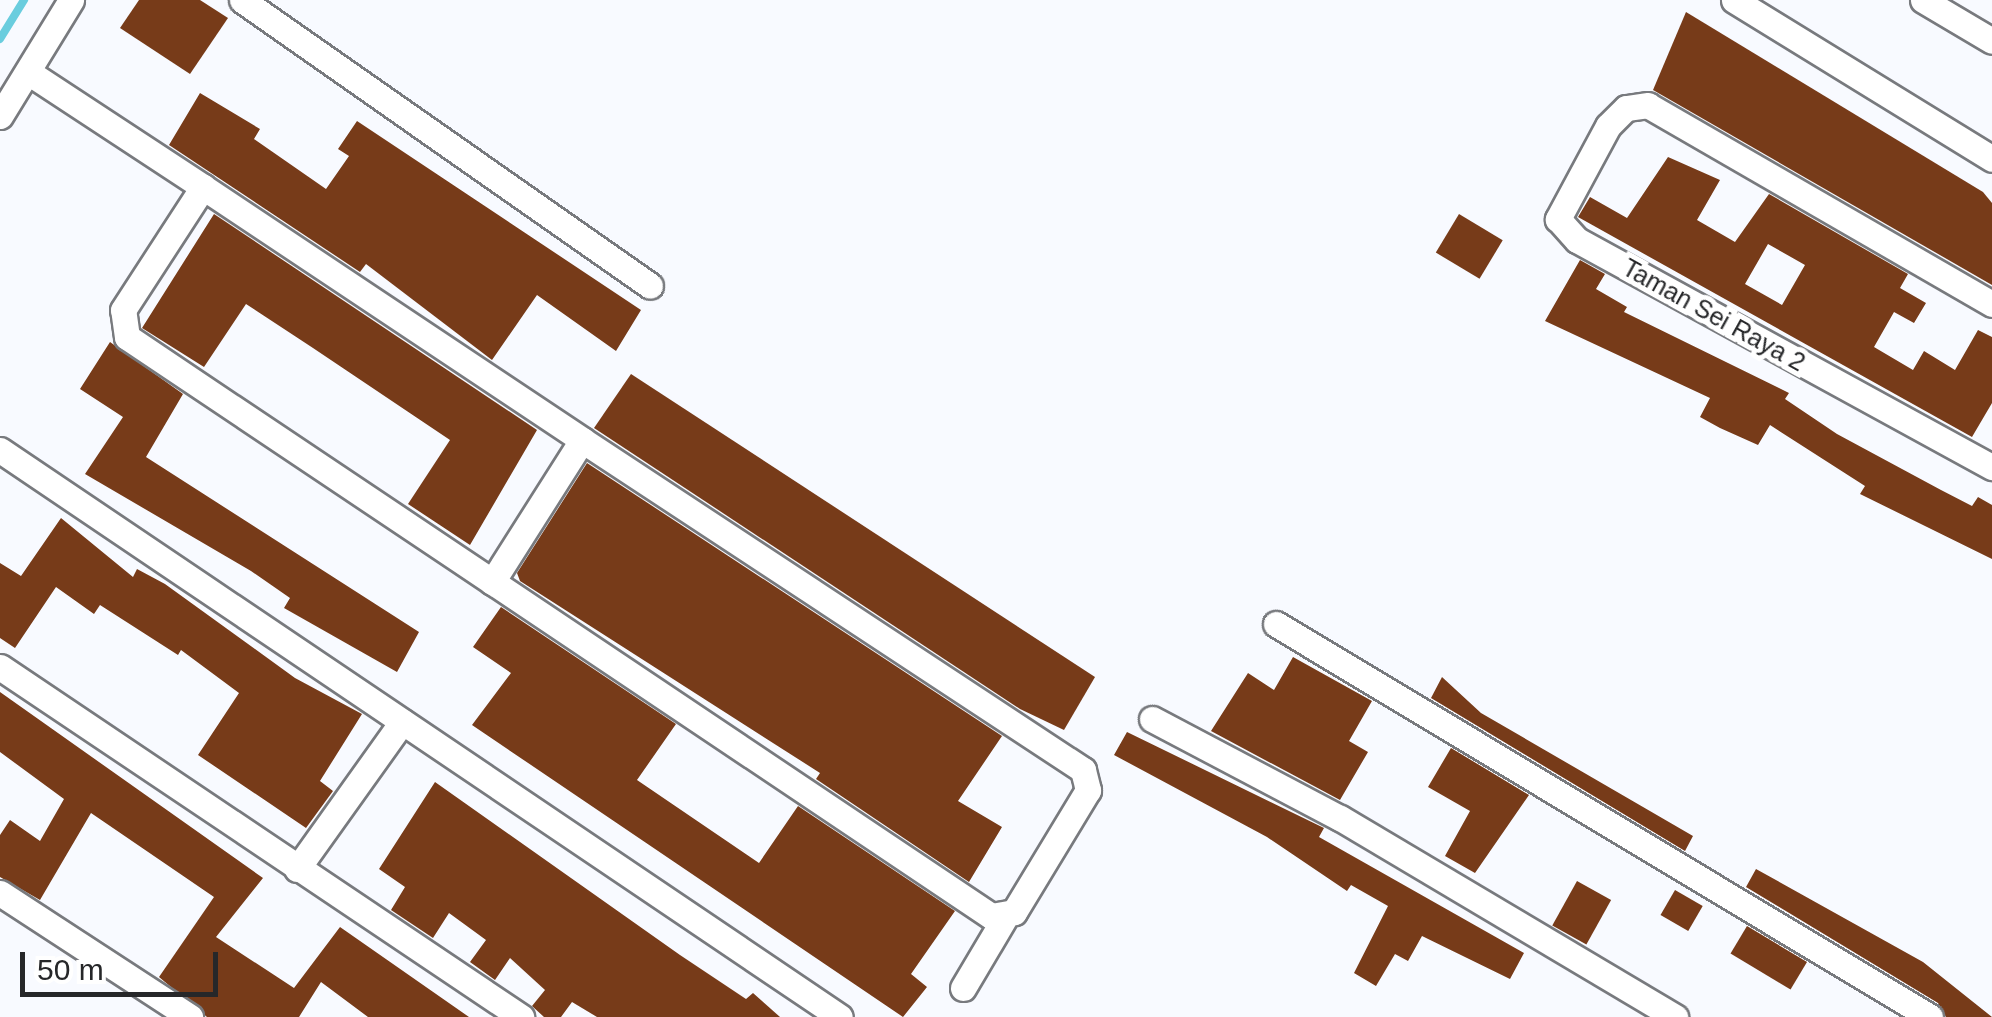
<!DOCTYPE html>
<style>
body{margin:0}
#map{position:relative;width:1992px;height:1017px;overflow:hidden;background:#f8faff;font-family:Arial,sans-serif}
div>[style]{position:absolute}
.stream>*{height:8px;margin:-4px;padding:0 4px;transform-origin:4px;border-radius:4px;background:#6acdde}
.building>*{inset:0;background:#773b19;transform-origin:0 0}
.roads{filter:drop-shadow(2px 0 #787a7e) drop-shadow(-2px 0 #787a7e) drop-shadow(0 2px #787a7e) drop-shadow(0 -2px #787a7e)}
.minor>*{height:25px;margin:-12.5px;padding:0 12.5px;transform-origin:12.5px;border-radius:12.5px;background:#fff}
span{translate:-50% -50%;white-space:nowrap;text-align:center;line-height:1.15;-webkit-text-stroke:10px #fff;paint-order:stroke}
.street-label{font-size:25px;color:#262729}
.scale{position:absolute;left:20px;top:952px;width:198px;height:45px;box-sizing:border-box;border:5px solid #262729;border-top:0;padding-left:12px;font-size:30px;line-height:35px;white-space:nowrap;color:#262729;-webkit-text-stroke:8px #fff;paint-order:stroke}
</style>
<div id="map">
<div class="stream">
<div style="left:0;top:39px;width:46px;rotate:-58.4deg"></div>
</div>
<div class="building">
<div style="clip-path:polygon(139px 0,200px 0,228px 18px,190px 74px,120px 28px)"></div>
<div style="clip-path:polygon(1686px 12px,1983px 192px,1992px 203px,1992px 285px,1653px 90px)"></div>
<div style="clip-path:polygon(200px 93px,260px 129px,254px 139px,326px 189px,349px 156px,338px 149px,357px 121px,641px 310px,616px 351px,537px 295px,492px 360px,366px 264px,360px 272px,169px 145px)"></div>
<div style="clip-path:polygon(evenodd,1668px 157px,1720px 180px,1697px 220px,1735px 242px,1769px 194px,1908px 274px,1900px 288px,1926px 303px,1914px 323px,1894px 312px,1874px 347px,1913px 370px,1924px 351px,1955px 370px,1978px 330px,1992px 337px,1992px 403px,1972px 437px,1578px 217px,1590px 197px,1627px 218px,1668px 157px,1768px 244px,1805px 265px,1782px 305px,1745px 284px,1768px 244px)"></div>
<div style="clip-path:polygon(214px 214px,537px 430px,470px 545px,408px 504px,450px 440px,313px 348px,246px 304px,204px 367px,142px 328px)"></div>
<div style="left:1459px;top:214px;width:51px;height:45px;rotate:31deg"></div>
<div style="clip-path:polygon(1580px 260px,1605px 274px,1596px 289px,1627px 307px,1624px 312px,1789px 393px,1785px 399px,1837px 434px,1941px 490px,1972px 506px,1978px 497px,1992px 505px,1992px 559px,1860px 494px,1865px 486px,1770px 425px,1758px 445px,1720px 428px,1700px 417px,1710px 398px,1545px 321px)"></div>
<div style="clip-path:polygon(110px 342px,183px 394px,146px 457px,419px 632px,397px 672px,284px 608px,290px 598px,251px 571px,85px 474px,123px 417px,80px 389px)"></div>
<div style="clip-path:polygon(631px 374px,1095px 677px,1064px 730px,1020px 709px,594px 428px)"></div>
<div style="clip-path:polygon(587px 463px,1002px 736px,958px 801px,1002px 827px,969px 882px,816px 779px,820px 773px,520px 581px,517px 573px)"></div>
<div style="clip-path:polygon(61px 518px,133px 577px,137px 569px,165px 584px,295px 678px,362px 714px,320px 781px,333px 791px,306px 828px,198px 755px,239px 693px,181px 650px,178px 655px,100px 605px,94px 614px,56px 587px,15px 648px,0 638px,0 563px,21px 576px)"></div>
<div style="clip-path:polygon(501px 607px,676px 724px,637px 780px,759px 863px,798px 806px,955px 911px,911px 974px,927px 987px,903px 1017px,472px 725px,511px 673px,473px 647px)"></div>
<div style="clip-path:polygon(1293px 657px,1372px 701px,1349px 741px,1368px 752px,1340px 800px,1211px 731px,1248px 673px,1274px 690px)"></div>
<div style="clip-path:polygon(1442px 677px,1481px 713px,1693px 836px,1685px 851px,1431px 698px)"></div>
<div style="clip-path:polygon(0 692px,263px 878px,216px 937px,294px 988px,340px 927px,469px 1017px,368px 1017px,321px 982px,299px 1017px,207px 1017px,159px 977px,214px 897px,91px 813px,40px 900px,0 877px,0 835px,10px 820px,40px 841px,64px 799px,0 752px)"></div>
<div style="clip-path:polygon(1127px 732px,1324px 828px,1319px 837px,1524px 953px,1510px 979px,1422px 936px,1408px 961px,1395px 954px,1376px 986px,1354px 973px,1388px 906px,1351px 885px,1347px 891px,1267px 837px,1114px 755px)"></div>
<div style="clip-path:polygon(1451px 748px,1529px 795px,1475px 873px,1445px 856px,1470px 811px,1428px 787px)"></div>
<div style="clip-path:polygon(435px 782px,680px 955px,746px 999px,753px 993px,780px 1017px,597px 1017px,572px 1002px,561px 1017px,544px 1017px,532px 1006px,545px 990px,510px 958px,495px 980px,470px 962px,486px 940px,449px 913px,433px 938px,391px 910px,405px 887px,379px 869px)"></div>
<div style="clip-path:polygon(1756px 869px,1923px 962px,1992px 1017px,1946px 1017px,1938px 1003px,1746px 887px)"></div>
<div style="left:1577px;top:881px;width:39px;height:51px;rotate:29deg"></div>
<div style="left:1675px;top:890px;width:32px;height:29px;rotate:30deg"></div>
<div style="left:1747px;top:926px;width:70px;height:32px;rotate:31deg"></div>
</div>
<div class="roads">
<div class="minor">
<div style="left:242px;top:0;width:498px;rotate:35deg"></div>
<div style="left:1734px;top:0;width:303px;rotate:31.6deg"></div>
<div style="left:1923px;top:0;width:80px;rotate:30.7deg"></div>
<div style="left:28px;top:72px;width:209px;rotate:33.3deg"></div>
<div style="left:203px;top:187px;width:456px;rotate:33.7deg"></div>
<div style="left:582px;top:440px;width:600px;rotate:33.37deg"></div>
<div style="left:1083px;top:770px;width:21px;rotate:76deg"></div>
<div style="left:1088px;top:790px;width:143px;rotate:121.2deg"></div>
<div style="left:1014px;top:912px;width:23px;rotate:170deg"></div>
<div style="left:991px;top:916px;width:1040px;rotate:-146.17deg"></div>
<div style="left:127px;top:337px;width:27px;rotate:-98deg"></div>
<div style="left:123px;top:310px;width:147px;rotate:-57deg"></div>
<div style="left:0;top:116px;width:136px;rotate:-58.5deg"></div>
<div style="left:1992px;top:304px;width:397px;rotate:-150deg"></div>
<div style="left:1648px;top:105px;width:22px;rotate:172deg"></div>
<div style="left:1626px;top:108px;width:25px;rotate:135deg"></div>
<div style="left:1608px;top:126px;width:106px;rotate:118.3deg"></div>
<div style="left:1558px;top:219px;width:28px;rotate:48deg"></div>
<div style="left:1577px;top:240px;width:473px;rotate:28.7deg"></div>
<div style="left:0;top:450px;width:1013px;rotate:34.02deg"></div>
<div style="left:492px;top:582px;width:168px;rotate:-57.6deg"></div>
<div style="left:1276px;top:624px;width:763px;rotate:31deg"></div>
<div style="left:0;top:667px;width:628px;rotate:33.89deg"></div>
<div style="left:1152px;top:719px;width:212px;rotate:27.8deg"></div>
<div style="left:1340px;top:818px;width:390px;rotate:30.7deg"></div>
<div style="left:297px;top:869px;width:181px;rotate:-54.5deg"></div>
<div style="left:0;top:893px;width:227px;rotate:33.1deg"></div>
<div style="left:963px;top:988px;width:80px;rotate:-59.3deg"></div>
</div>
</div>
<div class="street-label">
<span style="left:1714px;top:315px;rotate:29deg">Taman Sei Raya 2</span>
</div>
<div class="scale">50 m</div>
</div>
